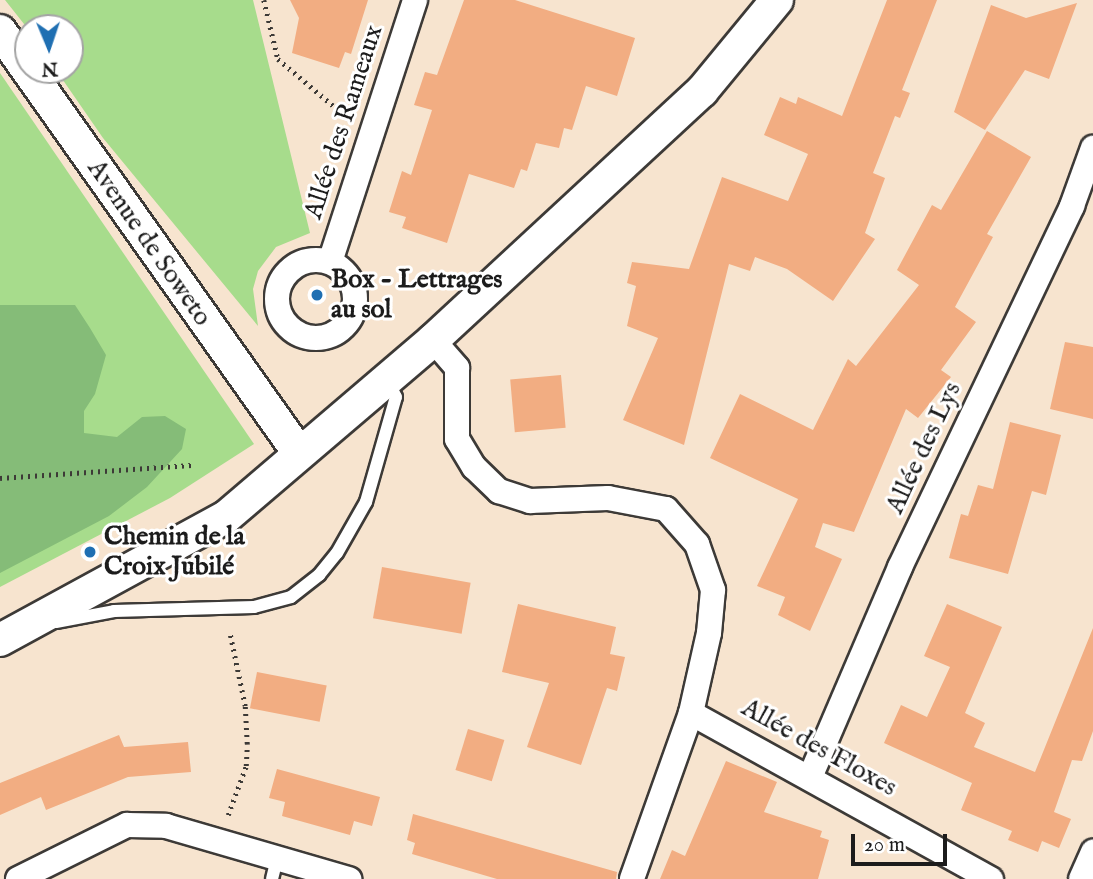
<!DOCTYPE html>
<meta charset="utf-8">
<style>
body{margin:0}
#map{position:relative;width:1093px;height:879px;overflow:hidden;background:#f7e4cf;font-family:"IM FELL English",serif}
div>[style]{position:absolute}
.green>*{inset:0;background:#a7dc8c}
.forest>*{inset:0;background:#85bc78}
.building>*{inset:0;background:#f2ad82;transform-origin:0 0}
.path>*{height:4.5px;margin-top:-2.25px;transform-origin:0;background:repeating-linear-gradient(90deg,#3d3a37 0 2px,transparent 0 7px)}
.roads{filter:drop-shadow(2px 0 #3d3a37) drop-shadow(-2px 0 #3d3a37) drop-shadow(0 2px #3d3a37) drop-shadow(0 -2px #3d3a37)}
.service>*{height:12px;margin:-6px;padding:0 6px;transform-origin:6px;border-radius:6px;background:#fff}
.minor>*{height:24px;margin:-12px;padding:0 12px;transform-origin:12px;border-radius:12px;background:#fff}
.minor>.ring{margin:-12px;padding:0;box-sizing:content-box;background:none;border:24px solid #fff;border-radius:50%}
.tertiary>*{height:32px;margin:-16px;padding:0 16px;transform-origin:16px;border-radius:16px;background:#fff}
.dots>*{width:19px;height:19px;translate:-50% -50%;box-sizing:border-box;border:4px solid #fff;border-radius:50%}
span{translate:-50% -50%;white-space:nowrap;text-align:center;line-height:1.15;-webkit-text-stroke:6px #fff;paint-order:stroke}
.street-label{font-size:26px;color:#1c1c1c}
.poi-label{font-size:26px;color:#1c1c1c;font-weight:700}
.left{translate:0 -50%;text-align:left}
.north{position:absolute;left:14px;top:14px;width:70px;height:70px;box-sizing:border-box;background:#fff;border:2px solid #a4a4a4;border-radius:50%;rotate:178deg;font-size:19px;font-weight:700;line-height:28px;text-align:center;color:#1c1c1c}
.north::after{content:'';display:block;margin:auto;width:24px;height:32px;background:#1f6fb2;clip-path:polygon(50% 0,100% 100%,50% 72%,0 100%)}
.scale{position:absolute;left:851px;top:834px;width:96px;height:32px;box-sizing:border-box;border:4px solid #1c1c1c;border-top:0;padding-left:9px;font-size:21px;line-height:24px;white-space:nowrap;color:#1c1c1c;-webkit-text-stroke:5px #fff;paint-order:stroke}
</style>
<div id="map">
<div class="green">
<div style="clip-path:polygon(5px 0,253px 0,310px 233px,276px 247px,258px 271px,253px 289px,258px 326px,103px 138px,56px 70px,70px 70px,70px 28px,28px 29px)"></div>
<div style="clip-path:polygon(0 73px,254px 444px,170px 498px,0 587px)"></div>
</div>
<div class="forest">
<div style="clip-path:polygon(0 305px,75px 305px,90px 328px,106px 355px,95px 394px,84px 411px,84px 433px,117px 437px,142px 417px,165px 416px,186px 429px,182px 449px,147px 487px,109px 516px,0 573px)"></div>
</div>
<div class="building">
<div style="clip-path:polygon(290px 0,368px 0,351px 54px,345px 52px,339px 68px,292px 53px,299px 18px)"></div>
<div style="clip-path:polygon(464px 0,515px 0,635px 38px,617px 96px,586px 86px,572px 130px,564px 128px,559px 148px,536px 143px,527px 171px,521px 169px,514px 188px,469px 174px,447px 243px,402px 228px,406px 217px,389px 212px,402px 171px,411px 175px,432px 110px,414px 105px,425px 72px,437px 75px)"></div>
<div style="clip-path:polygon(887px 0,937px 0,902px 90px,910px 93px,900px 118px,895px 116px,873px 173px,885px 178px,865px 233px,875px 239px,833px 301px,787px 269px,755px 257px,750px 271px,729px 264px,684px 445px,623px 420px,658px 338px,627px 326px,636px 286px,627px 283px,632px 262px,689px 269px,722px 177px,788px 201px,808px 154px,764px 135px,780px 97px,796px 104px,798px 97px,842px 116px)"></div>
<div style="clip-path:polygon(1077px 3px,1049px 79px,1025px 70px,985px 130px,954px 112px,991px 5px,1026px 18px)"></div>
<div style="clip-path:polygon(987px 131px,1031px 157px,987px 234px,993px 237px,955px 307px,976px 322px,941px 370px,951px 377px,918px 418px,906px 409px,854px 532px,823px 523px,815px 547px,842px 559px,810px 631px,778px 615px,785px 597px,757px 586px,798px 499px,710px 458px,740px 394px,813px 430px,848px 359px,856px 366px,919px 285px,897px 270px,932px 205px,941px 210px)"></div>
<div style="clip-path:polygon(1065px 342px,1093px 347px,1093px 419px,1050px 409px)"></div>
<div style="left:561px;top:375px;width:53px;height:51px;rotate:85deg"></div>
<div style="clip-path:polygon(1010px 422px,1061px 435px,1046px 495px,1032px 491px,1008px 574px,949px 558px,961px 514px,968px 516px,978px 485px,993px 489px)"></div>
<div style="left:382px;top:567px;width:90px;height:52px;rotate:10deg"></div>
<div style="clip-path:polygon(518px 604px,616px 627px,610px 654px,625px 657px,617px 691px,607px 688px,581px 765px,527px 747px,549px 683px,502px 672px)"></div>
<div style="clip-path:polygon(947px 604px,1002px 627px,965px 713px,985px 723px,974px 747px,1035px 772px,1093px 628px,1093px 731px,1082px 761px,1072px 760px,1054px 812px,1071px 819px,1059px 848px,1042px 841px,1038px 852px,1008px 840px,1012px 831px,961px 810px,972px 783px,884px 743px,901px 705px,927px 717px,950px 667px,924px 656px)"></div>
<div style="left:257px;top:672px;width:71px;height:37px;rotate:11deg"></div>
<div style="left:468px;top:729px;width:38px;height:43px;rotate:17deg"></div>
<div style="clip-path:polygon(119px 735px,124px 747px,188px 742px,191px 772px,128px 777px,46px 810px,41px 797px,0 815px,0 783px)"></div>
<div style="clip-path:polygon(726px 761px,777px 782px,764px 812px,822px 831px,820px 837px,829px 840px,818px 879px,660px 879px,672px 850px,685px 856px)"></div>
<div style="clip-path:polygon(277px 769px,380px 797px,372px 826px,354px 821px,350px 835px,282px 816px,285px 802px,269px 798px)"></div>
<div style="clip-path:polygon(413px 814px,617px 872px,616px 879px,497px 879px,412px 854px,415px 843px,407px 840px)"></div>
</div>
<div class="path">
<div style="left:264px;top:0;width:61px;rotate:76.7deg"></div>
<div style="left:278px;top:59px;width:93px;rotate:40.2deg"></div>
<div style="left:0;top:478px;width:192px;rotate:-3.9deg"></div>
<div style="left:228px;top:815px;width:52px;rotate:-69.8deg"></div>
<div style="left:246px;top:766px;width:22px;rotate:-87deg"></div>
<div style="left:247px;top:744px;width:38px;rotate:-93deg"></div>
<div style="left:245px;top:706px;width:74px;rotate:-101.8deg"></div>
</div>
<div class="roads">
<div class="service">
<div style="left:56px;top:622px;width:59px;rotate:-10.7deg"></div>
<div style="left:114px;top:611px;width:140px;rotate:-1.6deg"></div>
<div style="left:254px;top:607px;width:38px;rotate:-15deg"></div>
<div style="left:291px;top:597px;width:36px;rotate:-38deg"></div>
<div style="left:319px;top:575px;width:28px;rotate:-51deg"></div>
<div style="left:337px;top:553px;width:59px;rotate:-60.4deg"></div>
<div style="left:366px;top:502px;width:109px;rotate:-74.1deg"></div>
<div style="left:396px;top:397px;width:19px;rotate:-118deg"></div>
<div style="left:272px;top:879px;width:21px;rotate:-76deg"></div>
</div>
<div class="minor">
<div class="ring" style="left:277px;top:260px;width:54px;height:54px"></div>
<div style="left:330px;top:262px;width:275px;rotate:-72deg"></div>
<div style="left:433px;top:340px;width:37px;rotate:49deg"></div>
<div style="left:457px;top:368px;width:71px;rotate:90deg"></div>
<div style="left:457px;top:439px;width:33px;rotate:59deg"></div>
<div style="left:474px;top:467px;width:35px;rotate:44deg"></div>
<div style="left:499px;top:491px;width:33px;rotate:18deg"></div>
<div style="left:530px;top:501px;width:78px;rotate:-2.2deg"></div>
<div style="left:608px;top:498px;width:59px;rotate:10.7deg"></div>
<div style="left:666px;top:509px;width:47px;rotate:48.5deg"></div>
<div style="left:697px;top:544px;width:49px;rotate:70.8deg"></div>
<div style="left:713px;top:590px;width:43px;rotate:95.3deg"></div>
<div style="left:709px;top:633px;width:82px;rotate:102.7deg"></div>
<div style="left:691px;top:713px;width:176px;rotate:109.6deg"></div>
<div style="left:691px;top:713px;width:343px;rotate:29deg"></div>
<div style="left:811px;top:775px;width:226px;rotate:-66.8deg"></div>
<div style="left:900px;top:567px;width:400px;rotate:-64.5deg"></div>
<div style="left:1072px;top:206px;width:62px;rotate:-70.1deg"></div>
<div style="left:18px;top:879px;width:122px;rotate:-26.4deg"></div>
<div style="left:127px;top:825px;width:39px;rotate:1deg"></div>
<div style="left:166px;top:826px;width:191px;rotate:16.2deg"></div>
<div style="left:1081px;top:879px;width:30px;rotate:-66deg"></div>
</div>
<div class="tertiary">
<div style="left:0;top:31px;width:517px;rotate:54.68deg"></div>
<div style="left:0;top:640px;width:257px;rotate:-28.6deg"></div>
<div style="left:226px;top:517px;width:272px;rotate:-40.5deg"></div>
<div style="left:433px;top:340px;width:367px;rotate:-42.8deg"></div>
<div style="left:702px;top:91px;width:118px;rotate:-50.5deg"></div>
</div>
</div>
<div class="dots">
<div style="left:317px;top:295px;background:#1f6fb2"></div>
<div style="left:90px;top:552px;background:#1f6fb2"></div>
</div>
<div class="street-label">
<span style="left:344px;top:122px;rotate:-72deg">Allée des Rameaux</span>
<span style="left:149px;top:243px;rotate:55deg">Avenue de Soweto</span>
<span style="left:924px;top:448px;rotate:-65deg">Allée des Lys</span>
<span style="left:819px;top:748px;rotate:29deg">Allée des Floxes</span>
</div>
<div class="poi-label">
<span class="left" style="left:331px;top:295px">Box - Lettrages<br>au sol</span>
<span class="left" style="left:104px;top:552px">Chemin de la<br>Croix Jubilé</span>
</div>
<div class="north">N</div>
<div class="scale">20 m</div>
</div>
